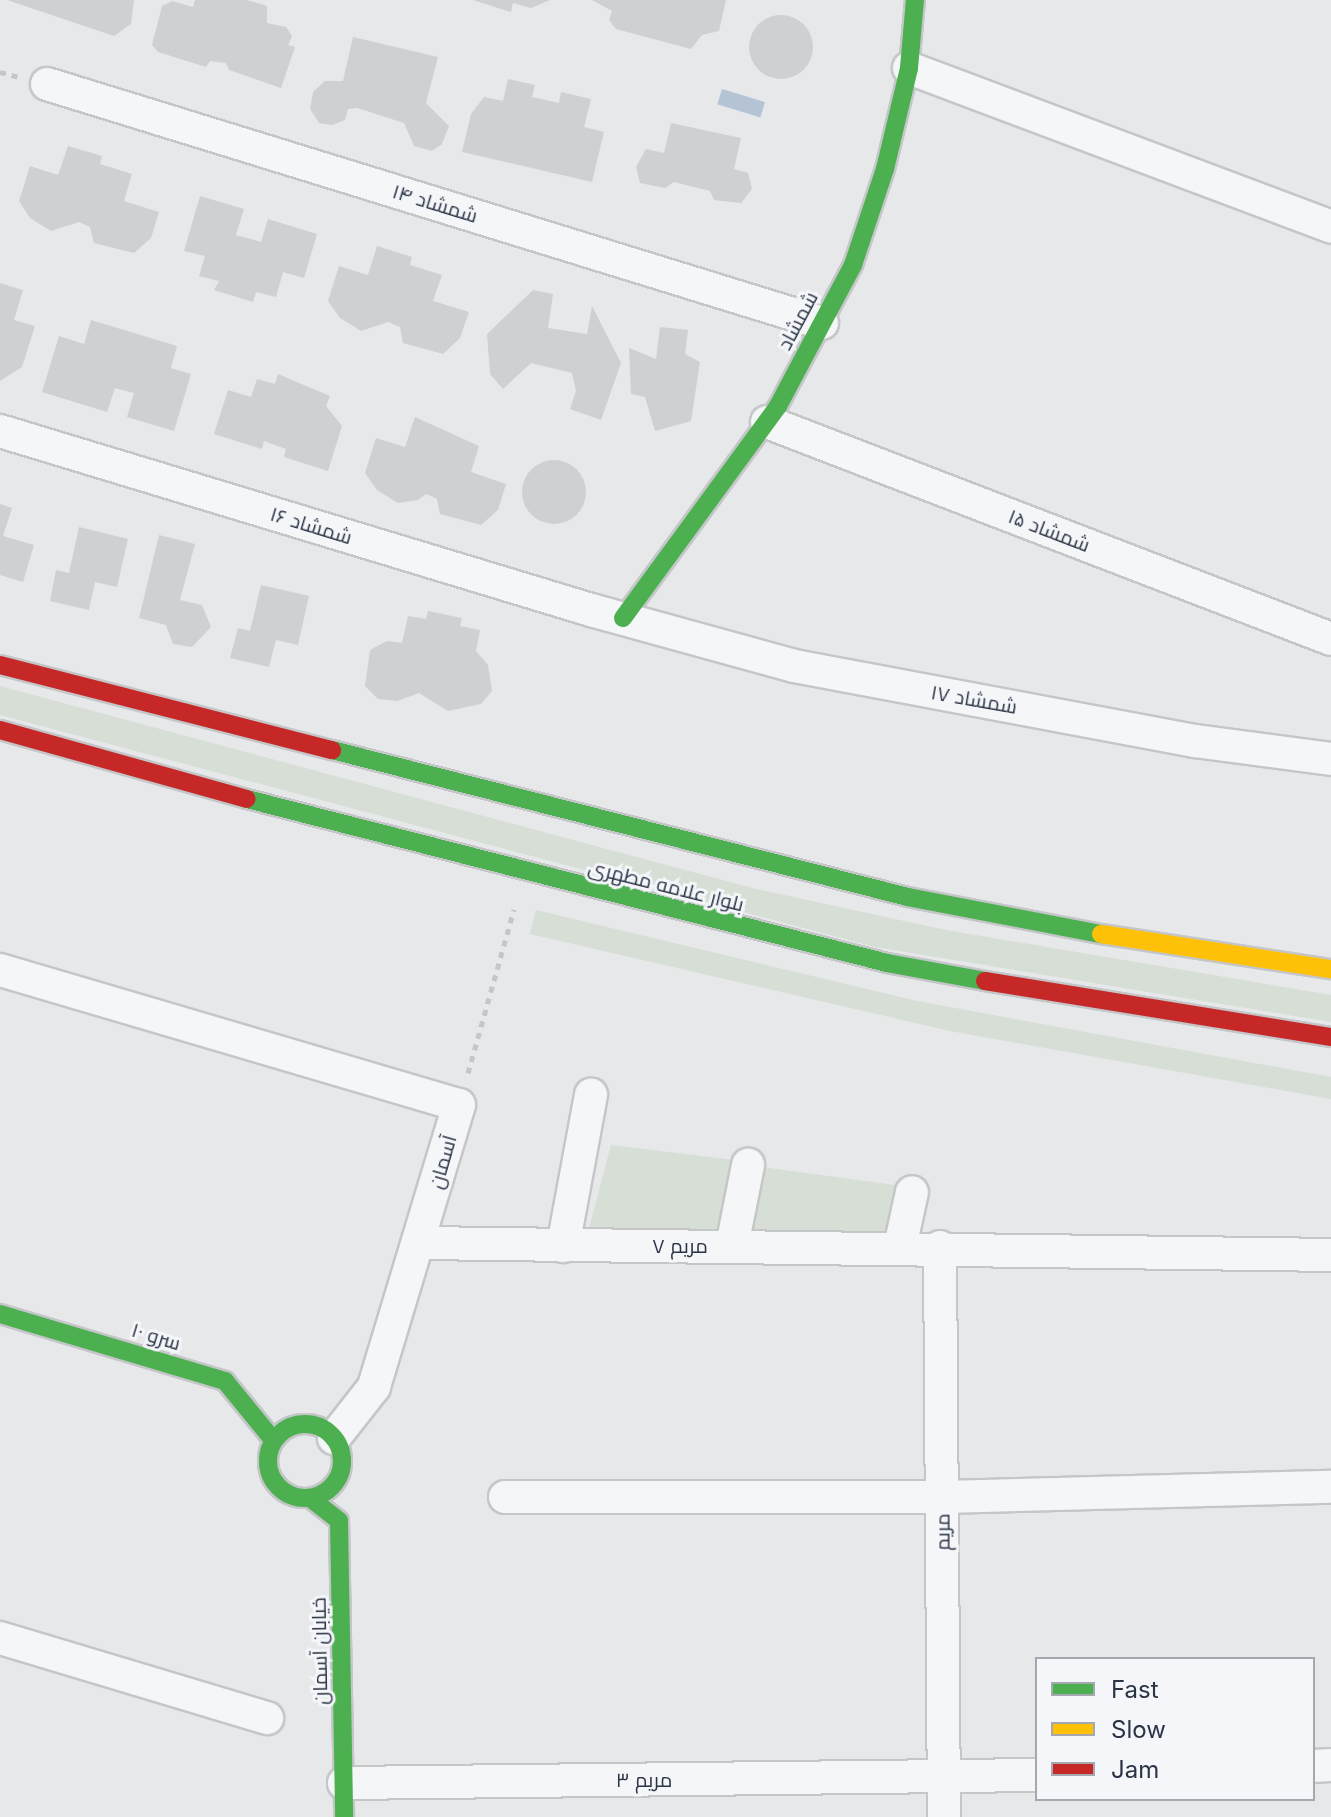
<!DOCTYPE html>
<meta charset="utf-8">
<style>
body{margin:0}
#map{position:relative;width:1331px;height:1817px;overflow:hidden;background:#e6e8ea;font-family:Inter,Cairo,sans-serif}
div>[style]{position:absolute}
.green>*{inset:0;background:#d6ded6}
.water>*{inset:0;background:#b4c4d5;transform-origin:0 0}
.building>*{inset:0;background:#ced0d3}
.round{border-radius:50%}
.path>*{height:5px;margin-top:-2.5px;transform-origin:0;background:repeating-linear-gradient(90deg,#c5c6ca 0 6px,transparent 0 12px)}
.roads{filter:drop-shadow(2px 0 #c4c6c8) drop-shadow(-2px 0 #c4c6c8) drop-shadow(0 2px #c4c6c8) drop-shadow(0 -2px #c4c6c8)}
.street>*{height:32px;margin:-16px;padding:0 16px;transform-origin:16px;border-radius:16px;background:#f5f6f7}
.fast>*{height:18px;margin:-9px;padding:0 9px;transform-origin:9px;border-radius:9px;background:#4caf50}
.fast>.ring{margin:-9px;padding:0;box-sizing:content-box;background:none;border:18px solid #4caf50;border-radius:50%}
.slow>*{height:18px;margin:-9px;padding:0 9px;transform-origin:9px;border-radius:9px;background:#ffc107}
.jam>*{height:18px;margin:-9px;padding:0 9px;transform-origin:9px;border-radius:9px;background:#c62828}
span{translate:-50% -50%;white-space:nowrap;text-align:center;line-height:1.15;-webkit-text-stroke:6px #f4f6f9;paint-order:stroke}
.street-label{font-size:20px;color:#2b3445}
.legend{position:absolute;left:1035px;top:1657px;width:280px;height:144px;box-sizing:border-box;background:#f4f6f9;border:2px solid #a4a8b1;margin:0;padding:10px 14px;list-style:none;font-size:24px;color:#2b3445}
.legend li{display:flex;align-items:center;gap:16px;height:40px}
.legend b{width:40px;border:2px solid #a4a8b1}
</style>
<div id="map">
<div class="green">
<div style="clip-path:polygon(0 686px,756px 889px,946px 930px,1331px 995px,1331px 1022px,875px 947px,0 715px)"></div>
<div style="clip-path:polygon(536px 910px,917px 1001px,1331px 1077px,1331px 1099px,950px 1031px,530px 934px)"></div>
<div style="clip-path:polygon(611px 1145px,734px 1160px,715px 1236px,588px 1232px)"></div>
<div style="clip-path:polygon(762px 1167px,902px 1186px,887px 1238px,747px 1236px)"></div>
</div>
<div class="water">
<div style="left:722px;top:89px;width:45px;height:16px;rotate:17deg"></div>
</div>
<div class="building">
<div style="clip-path:polygon(7px 0,134px 0,131px 24px,114px 36px)"></div>
<div style="clip-path:polygon(195px 0,247px 0,267px 6px,267px 23px,286px 27px,292px 36px,288px 45px,295px 47px,281px 88px,229px 70px,226px 63px,210px 61px,206px 67px,158px 52px,152px 45px,162px 6px,172px 1px,193px 7px)"></div>
<div style="clip-path:polygon(473px 0,550px 0,531px 8px,513px 3px,511px 12px)"></div>
<div style="clip-path:polygon(592px 0,726px 0,719px 31px,702px 35px,691px 49px,616px 29px,609px 20px,612px 11px)"></div>
<div class="round" style="left:749px;top:15px;width:64px;height:64px"></div>
<div style="clip-path:polygon(353px 37px,438px 57px,426px 103px,449px 126px,442px 144px,432px 151px,414px 146px,404px 123px,357px 108px,348px 109px,345px 120px,332px 125px,319px 123px,310px 109px,313px 92px,325px 81px,343px 81px)"></div>
<div style="clip-path:polygon(508px 79px,535px 85px,532px 97px,559px 103px,561px 92px,591px 99px,584px 127px,604px 132px,592px 182px,462px 152px,471px 114px,484px 97px,503px 101px)"></div>
<div style="clip-path:polygon(671px 123px,741px 138px,734px 169px,748px 173px,752px 189px,741px 203px,714px 200px,710px 191px,674px 182px,665px 188px,640px 183px,636px 167px,646px 149px,664px 153px)"></div>
<div style="clip-path:polygon(68px 146px,102px 156px,100px 164px,132px 174px,124px 201px,159px 212px,151px 238px,134px 253px,94px 243px,90px 227px,79px 222px,51px 231px,30px 218px,19px 201px,30px 166px,58px 175px)"></div>
<div style="clip-path:polygon(200px 196px,244px 209px,236px 235px,261px 242px,268px 219px,317px 234px,304px 278px,283px 272px,276px 297px,256px 292px,253px 302px,214px 290px,219px 281px,199px 276px,205px 256px,184px 251px)"></div>
<div style="clip-path:polygon(377px 246px,412px 257px,410px 265px,442px 275px,433px 301px,469px 312px,460px 338px,443px 354px,403px 343px,400px 327px,388px 322px,361px 331px,340px 318px,328px 301px,339px 266px,368px 275px)"></div>
<div style="clip-path:polygon(0 283px,23px 290px,14px 320px,35px 326px,22px 367px,0 381px)"></div>
<div style="clip-path:polygon(533px 290px,553px 294px,548px 328px,587px 334px,592px 306px,621px 363px,601px 420px,570px 409px,576px 391px,572px 373px,531px 363px,503px 389px,490px 374px,487px 334px)"></div>
<div style="clip-path:polygon(91px 320px,177px 346px,171px 368px,191px 374px,174px 431px,127px 417px,134px 393px,115px 388px,107px 412px,42px 392px,59px 336px,84px 344px)"></div>
<div style="clip-path:polygon(660px 327px,688px 330px,685px 354px,700px 362px,691px 421px,655px 431px,645px 397px,631px 394px,629px 348px,656px 359px)"></div>
<div style="clip-path:polygon(278px 374px,330px 396px,326px 406px,342px 426px,328px 471px,284px 457px,286px 449px,264px 441px,262px 449px,214px 434px,228px 390px,251px 397px,257px 379px,275px 384px)"></div>
<div style="clip-path:polygon(415px 417px,479px 446px,471px 472px,506px 484px,498px 510px,481px 525px,440px 514px,437px 499px,426px 494px,418px 500px,398px 503px,377px 490px,365px 473px,376px 438px,405px 447px)"></div>
<div class="round" style="left:522px;top:460px;width:64px;height:64px"></div>
<div style="clip-path:polygon(0 504px,12px 508px,3px 536px,34px 545px,23px 582px,0 575px)"></div>
<div style="clip-path:polygon(79px 527px,128px 539px,117px 587px,95px 582px,89px 610px,50px 601px,56px 570px,69px 573px)"></div>
<div style="clip-path:polygon(159px 535px,195px 544px,180px 600px,202px 605px,211px 627px,192px 647px,173px 644px,166px 625px,139px 618px)"></div>
<div style="clip-path:polygon(261px 585px,309px 596px,298px 645px,276px 640px,269px 667px,230px 658px,238px 628px,250px 631px)"></div>
<div style="clip-path:polygon(428px 611px,462px 618px,460px 626px,480px 630px,476px 651px,488px 665px,492px 691px,481px 704px,448px 711px,419px 693px,397px 701px,378px 699px,365px 686px,370px 650px,387px 641px,402px 643px,408px 616px,426px 619px)"></div>
</div>
<div class="path">
<div style="left:0;top:72px;width:20px;rotate:15deg"></div>
<div style="left:468px;top:1073px;width:170px;rotate:-74.3deg"></div>
</div>
<div class="roads">
<div class="street">
<div style="left:909px;top:68px;width:451px;rotate:20.6deg"></div>
<div style="left:47px;top:84px;width:811px;rotate:17.14deg"></div>
<div style="left:767px;top:422px;width:604px;rotate:21.04deg"></div>
<div style="left:0;top:431px;width:618px;rotate:16.85deg"></div>
<div style="left:591px;top:610px;width:211px;rotate:15.4deg"></div>
<div style="left:794px;top:666px;width:408px;rotate:10.6deg"></div>
<div style="left:1195px;top:741px;width:137px;rotate:7.5deg"></div>
<div style="left:0;top:970px;width:478px;rotate:16.4deg"></div>
<div style="left:459px;top:1105px;width:295px;rotate:106.8deg"></div>
<div style="left:374px;top:1387px;width:65px;rotate:128.1deg"></div>
<div style="left:420px;top:1243px;width:911px;rotate:0.75deg"></div>
<div style="left:563px;top:1246px;width:154px;rotate:-79.5deg"></div>
<div style="left:732px;top:1246px;width:83px;rotate:-78.8deg"></div>
<div style="left:900px;top:1247px;width:56px;rotate:-77.7deg"></div>
<div style="left:940px;top:1247px;width:570px;rotate:89.6deg"></div>
<div style="left:505px;top:1497px;width:438px"></div>
<div style="left:943px;top:1497px;width:388px;rotate:-1.5deg"></div>
<div style="left:0;top:1638px;width:279px;rotate:16.7deg"></div>
<div style="left:1313px;top:1766px;width:18px;rotate:-3deg"></div>
<div style="left:344px;top:1783px;width:693px;rotate:-0.66deg"></div>
</div>
<div class="fast">
<div style="left:623px;top:618px;width:263px;rotate:-53.8deg"></div>
<div style="left:778px;top:406px;width:160px;rotate:-62deg"></div>
<div style="left:853px;top:265px;width:101px;rotate:-71.6deg"></div>
<div style="left:885px;top:169px;width:104px;rotate:-76.6deg"></div>
<div style="left:909px;top:68px;width:68px;rotate:-85deg"></div>
<div style="left:332px;top:750px;width:594px;rotate:14.32deg"></div>
<div style="left:908px;top:897px;width:197px;rotate:10.9deg"></div>
<div style="left:247px;top:799px;width:661px;rotate:14.37deg"></div>
<div style="left:887px;top:963px;width:100px;rotate:10.4deg"></div>
<div style="left:0;top:1314px;width:235px;rotate:16.6deg"></div>
<div style="left:225px;top:1381px;width:77px;rotate:50.8deg"></div>
<div class="ring" style="left:268px;top:1424px;width:56px;height:56px"></div>
<div style="left:310px;top:1498px;width:37px;rotate:38deg"></div>
<div style="left:339px;top:1521px;width:296px;rotate:89deg"></div>
</div>
<div class="slow">
<div style="left:1101px;top:934px;width:233px;rotate:8.7deg"></div>
</div>
<div class="jam">
<div style="left:0;top:665px;width:343px;rotate:14.4deg"></div>
<div style="left:0;top:730px;width:256px;rotate:15.6deg"></div>
<div style="left:985px;top:981px;width:351px;rotate:9.2deg"></div>
</div>
</div>
<div class="street-label">
<span style="left:435px;top:204px;rotate:17deg">شمشاد ۱۴</span>
<span style="left:798px;top:321px;rotate:-62deg">شمشاد</span>
<span style="left:311px;top:526px;rotate:17deg">شمشاد ۱۶</span>
<span style="left:1049px;top:531px;rotate:21deg">شمشاد ۱۵</span>
<span style="left:974px;top:700px;rotate:10deg">شمشاد ۱۷</span>
<span style="left:666px;top:886px;rotate:14deg">بلوار علامه مطهری</span>
<span style="left:443px;top:1162px;rotate:-74deg">آسمان</span>
<span style="left:680px;top:1246px">مریم ۷</span>
<span style="left:156px;top:1337px;rotate:17deg">سرو ۱۰</span>
<span style="left:943px;top:1532px;rotate:-90deg">مریم</span>
<span style="left:320px;top:1651px;rotate:-91deg">خیابان آسمان</span>
<span style="left:644px;top:1780px">مریم ۳</span>
</div>
<ul class="legend">
<li><b style="height:10px;background:#4caf50"></b>Fast</li>
<li><b style="height:10px;background:#ffc107"></b>Slow</li>
<li><b style="height:10px;background:#c62828"></b>Jam</li>
</ul>
</div>
